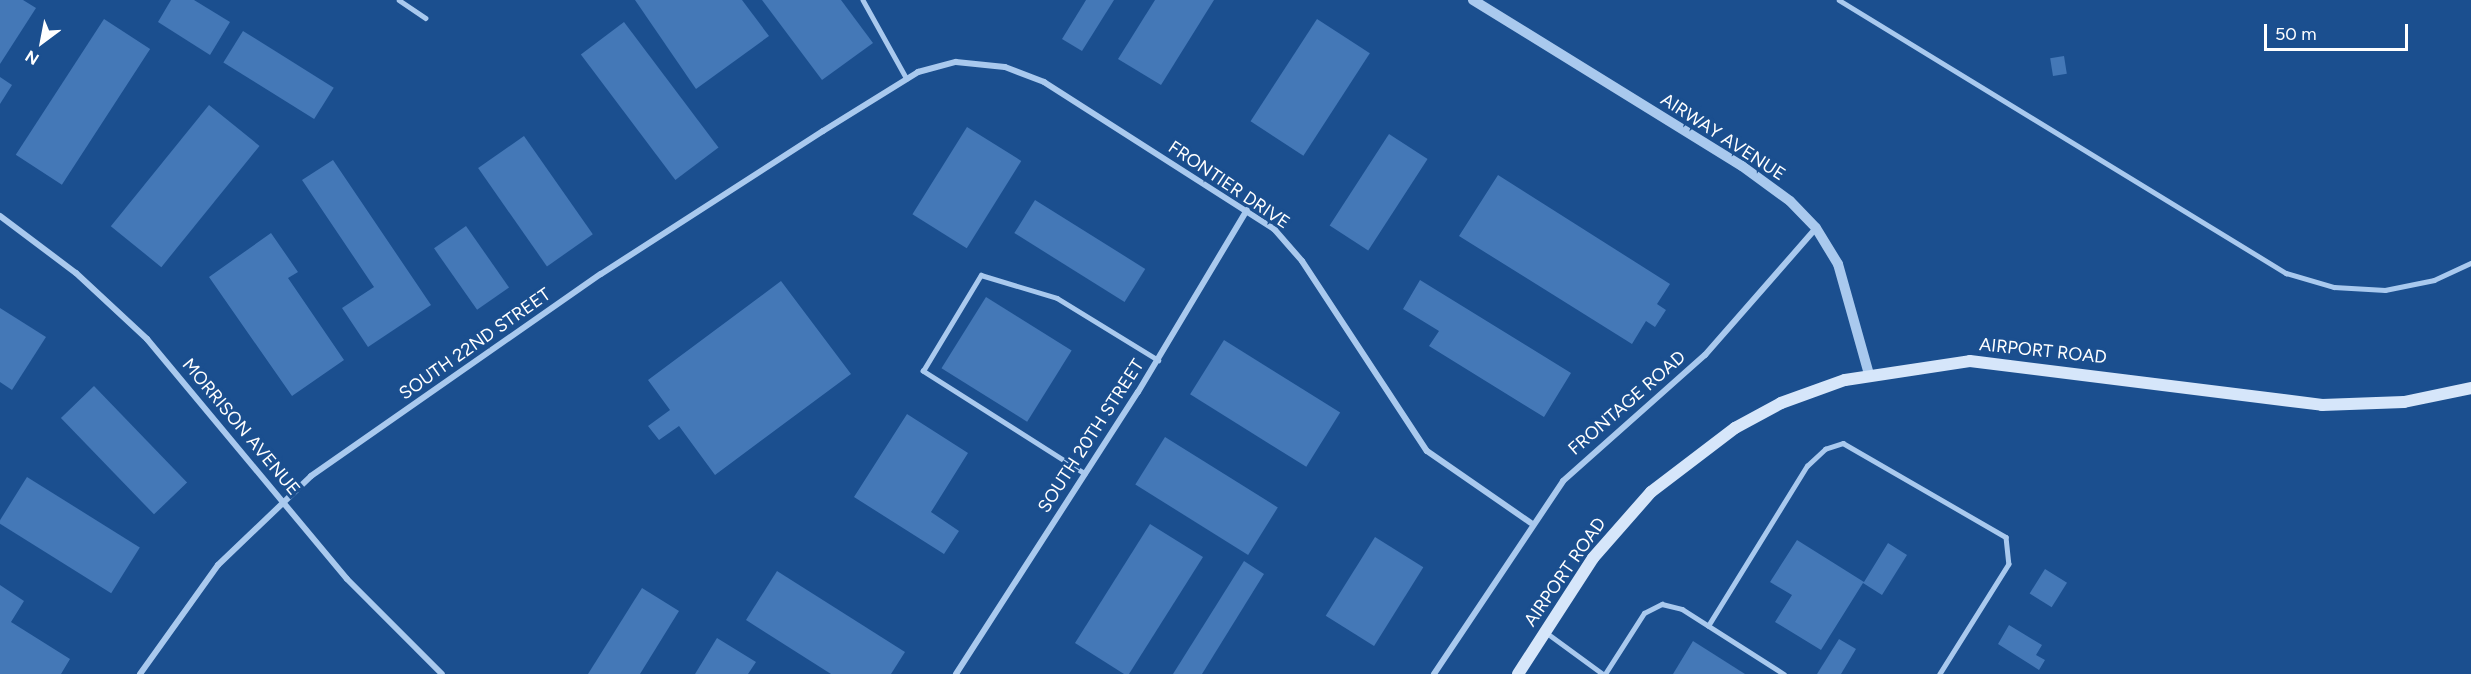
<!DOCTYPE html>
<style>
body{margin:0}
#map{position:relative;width:2471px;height:674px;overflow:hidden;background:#1b4f8f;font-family:Figtree,sans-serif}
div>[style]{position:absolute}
.building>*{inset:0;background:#4478b7;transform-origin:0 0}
.service>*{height:4.5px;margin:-2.25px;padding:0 2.25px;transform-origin:2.25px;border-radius:2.25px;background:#a9c9ee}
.minor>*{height:6px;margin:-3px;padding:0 3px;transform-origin:3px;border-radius:3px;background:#a9c9ee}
.tertiary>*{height:10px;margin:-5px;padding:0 5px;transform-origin:5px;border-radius:5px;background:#a9c9ee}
.secondary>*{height:12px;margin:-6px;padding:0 6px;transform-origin:6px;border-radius:6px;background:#d6e6fa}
span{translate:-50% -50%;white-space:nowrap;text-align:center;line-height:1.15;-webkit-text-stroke:6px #1b4f8f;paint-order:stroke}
.street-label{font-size:18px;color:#fff}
.north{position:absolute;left:12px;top:12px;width:60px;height:60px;-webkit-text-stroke:4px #1b4f8f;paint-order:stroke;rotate:212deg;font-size:16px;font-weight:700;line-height:24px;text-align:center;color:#fff}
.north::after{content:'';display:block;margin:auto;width:21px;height:27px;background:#fff;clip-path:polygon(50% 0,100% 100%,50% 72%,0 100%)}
.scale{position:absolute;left:2264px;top:24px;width:144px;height:27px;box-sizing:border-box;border:3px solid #fff;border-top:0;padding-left:8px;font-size:18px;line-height:21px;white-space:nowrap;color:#fff;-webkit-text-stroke:4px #1b4f8f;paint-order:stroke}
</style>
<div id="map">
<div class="building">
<div style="clip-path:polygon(0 0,23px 0,36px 8px,0 64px)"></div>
<div style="clip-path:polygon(171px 0,194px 0,230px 22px,210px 55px,158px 22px)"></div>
<div style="clip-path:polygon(635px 0,742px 0,769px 36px,696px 89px)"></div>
<div style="clip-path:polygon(762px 0,841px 0,873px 43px,822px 80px)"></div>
<div style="clip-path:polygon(1086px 0,1114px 0,1082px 51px,1062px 39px)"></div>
<div style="clip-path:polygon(1155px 0,1214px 0,1161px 85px,1118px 59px)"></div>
<div style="left:104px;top:19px;width:55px;height:162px;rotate:33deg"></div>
<div style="left:1317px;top:19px;width:63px;height:122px;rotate:33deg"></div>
<div style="left:624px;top:22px;width:157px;height:54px;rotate:53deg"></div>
<div style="left:243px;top:31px;width:107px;height:37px;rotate:32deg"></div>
<div style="left:2064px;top:56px;width:18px;height:14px;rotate:81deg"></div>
<div style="clip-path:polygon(0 77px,12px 85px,0 104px)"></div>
<div style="left:209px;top:105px;width:65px;height:156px;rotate:39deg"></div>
<div style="left:967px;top:127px;width:64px;height:103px;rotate:32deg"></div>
<div style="left:1389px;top:134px;width:46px;height:109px;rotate:33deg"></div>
<div style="left:524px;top:136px;width:120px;height:56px;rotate:55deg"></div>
<div style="clip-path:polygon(333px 160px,431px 305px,368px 347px,342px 308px,374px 287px,302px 180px)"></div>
<div style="clip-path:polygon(1498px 175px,1670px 284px,1657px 304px,1666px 310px,1655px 327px,1646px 321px,1632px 344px,1459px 236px)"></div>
<div style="left:1035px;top:200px;width:130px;height:39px;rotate:32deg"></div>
<div style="left:466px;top:226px;width:75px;height:39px;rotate:55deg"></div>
<div style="clip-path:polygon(271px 233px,298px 272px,288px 278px,344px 360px,292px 396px,209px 277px)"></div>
<div style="clip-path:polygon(1420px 280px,1571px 373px,1544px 417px,1429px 346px,1439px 331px,1403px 309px)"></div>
<div style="clip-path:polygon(781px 281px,851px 374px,715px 475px,679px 426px,659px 440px,648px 426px,670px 410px,648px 380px)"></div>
<div style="left:986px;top:297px;width:101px;height:84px;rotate:32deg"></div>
<div style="clip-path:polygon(0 308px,46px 337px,12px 390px,0 382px)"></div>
<div style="left:1224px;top:340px;width:137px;height:64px;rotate:32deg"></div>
<div style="left:94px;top:386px;width:134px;height:46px;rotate:46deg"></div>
<div style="clip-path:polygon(907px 414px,968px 453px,931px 512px,959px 531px,944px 554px,854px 497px)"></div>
<div style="left:1165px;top:437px;width:133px;height:56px;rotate:32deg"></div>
<div style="left:27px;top:477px;width:133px;height:54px;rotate:32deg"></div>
<div style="clip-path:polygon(1150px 524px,1203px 557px,1129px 674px,1124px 674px,1075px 643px)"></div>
<div style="left:1375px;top:537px;width:57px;height:93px;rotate:32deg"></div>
<div style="clip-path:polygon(1797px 540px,1864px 582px,1888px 543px,1907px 555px,1882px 595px,1863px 583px,1821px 650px,1775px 622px,1792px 595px,1770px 582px)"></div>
<div style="clip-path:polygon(1244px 561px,1264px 574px,1202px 674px,1173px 674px)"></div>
<div style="left:2045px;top:569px;width:26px;height:29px;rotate:32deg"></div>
<div style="clip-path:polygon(777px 571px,905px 652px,891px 674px,831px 674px,746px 620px)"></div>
<div style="clip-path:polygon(0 585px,24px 601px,11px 622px,70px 659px,61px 674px,0 674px)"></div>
<div style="clip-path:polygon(642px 588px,679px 611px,640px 674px,588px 674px)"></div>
<div style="clip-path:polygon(2009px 625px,2042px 645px,2036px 655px,2045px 660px,2039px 670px,1998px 644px)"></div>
<div style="clip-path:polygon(717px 638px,756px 662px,748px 674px,695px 674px)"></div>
<div style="clip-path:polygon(1839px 639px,1856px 649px,1841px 674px,1817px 674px)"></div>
<div style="clip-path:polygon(1693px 641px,1745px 674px,1673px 674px)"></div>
</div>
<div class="service">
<div style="left:399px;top:0;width:32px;rotate:34deg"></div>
<div style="left:863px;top:0;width:90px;rotate:60.9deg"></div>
<div style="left:1839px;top:0;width:524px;rotate:31.41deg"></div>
<div style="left:2286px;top:273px;width:50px;rotate:16.3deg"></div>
<div style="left:2334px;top:287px;width:51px;rotate:3.4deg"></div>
<div style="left:2385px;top:290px;width:50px;rotate:-11.5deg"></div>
<div style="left:2434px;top:280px;width:41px;rotate:-24.7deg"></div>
<div style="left:1085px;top:474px;width:192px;rotate:-147.6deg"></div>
<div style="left:923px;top:371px;width:112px;rotate:-58.9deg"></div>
<div style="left:981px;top:275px;width:79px;rotate:16.8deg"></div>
<div style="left:1057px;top:298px;width:119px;rotate:31.5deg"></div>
<div style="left:1708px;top:626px;width:188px;rotate:-58.3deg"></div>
<div style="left:1807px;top:466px;width:25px;rotate:-43deg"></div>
<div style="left:1825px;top:449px;width:19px;rotate:-18deg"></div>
<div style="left:1843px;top:443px;width:188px;rotate:30deg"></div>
<div style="left:2006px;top:537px;width:27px;rotate:84deg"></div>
<div style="left:2009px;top:564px;width:130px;rotate:122.1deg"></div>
<div style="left:1547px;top:633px;width:69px;rotate:36.2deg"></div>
<div style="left:1605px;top:674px;width:72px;rotate:-57.4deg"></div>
<div style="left:1644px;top:613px;width:20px;rotate:-27deg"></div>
<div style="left:1662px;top:604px;width:21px;rotate:14deg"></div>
<div style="left:1682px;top:609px;width:121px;rotate:32.5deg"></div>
</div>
<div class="minor">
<div style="left:0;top:216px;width:95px;rotate:36.9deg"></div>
<div style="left:76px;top:273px;width:97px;rotate:42.9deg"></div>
<div style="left:147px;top:339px;width:312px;rotate:50.2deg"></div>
<div style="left:347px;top:579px;width:134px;rotate:45deg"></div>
<div style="left:140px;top:674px;width:134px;rotate:-54.4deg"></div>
<div style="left:218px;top:565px;width:129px;rotate:-43.7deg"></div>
<div style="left:311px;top:476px;width:353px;rotate:-34.9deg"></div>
<div style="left:601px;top:274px;width:264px;rotate:-32.8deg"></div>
<div style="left:823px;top:131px;width:112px;rotate:-31.8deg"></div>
<div style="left:918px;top:72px;width:39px;rotate:-15deg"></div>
<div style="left:956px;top:62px;width:49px;rotate:5.8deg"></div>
<div style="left:1005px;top:67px;width:42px;rotate:21deg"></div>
<div style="left:1044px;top:82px;width:274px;rotate:32.6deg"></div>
<div style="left:1275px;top:230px;width:41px;rotate:48.9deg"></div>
<div style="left:1302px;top:261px;width:227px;rotate:56.7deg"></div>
<div style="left:1427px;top:451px;width:126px;rotate:34.7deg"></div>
<div style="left:956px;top:674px;width:336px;rotate:-57.2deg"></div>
<div style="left:1138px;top:392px;width:212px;rotate:-59.1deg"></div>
<div style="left:1434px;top:674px;width:232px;rotate:-56.2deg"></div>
<div style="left:1563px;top:481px;width:190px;rotate:-41.6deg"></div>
<div style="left:1705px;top:355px;width:169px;rotate:-48.8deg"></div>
</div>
<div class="tertiary">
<div style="left:1473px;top:0;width:316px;rotate:31.7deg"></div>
<div style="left:1742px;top:166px;width:59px;rotate:36.1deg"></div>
<div style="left:1790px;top:201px;width:37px;rotate:46deg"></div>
<div style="left:1816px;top:228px;width:42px;rotate:58.6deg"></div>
<div style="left:1838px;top:264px;width:114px;rotate:74.3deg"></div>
</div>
<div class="secondary">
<div style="left:1518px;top:674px;width:138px;rotate:-57.1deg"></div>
<div style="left:1593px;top:558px;width:88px;rotate:-48.7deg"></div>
<div style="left:1651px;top:492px;width:106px;rotate:-37.3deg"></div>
<div style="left:1735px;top:428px;width:52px;rotate:-28.5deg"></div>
<div style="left:1781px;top:403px;width:68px;rotate:-19.8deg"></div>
<div style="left:1845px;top:380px;width:126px;rotate:-8.6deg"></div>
<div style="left:1970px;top:361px;width:355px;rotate:7.1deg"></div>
<div style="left:2322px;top:405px;width:82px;rotate:-2.1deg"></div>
<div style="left:2404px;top:402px;width:68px;rotate:-11.8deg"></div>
</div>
<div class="street-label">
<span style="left:1723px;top:137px;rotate:33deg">AIRWAY AVENUE</span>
<span style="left:1229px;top:185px;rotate:34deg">FRONTIER DRIVE</span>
<span style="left:475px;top:344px;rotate:-35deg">SOUTH 22ND STREET</span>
<span style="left:2043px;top:351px;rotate:6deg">AIRPORT ROAD</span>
<span style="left:1627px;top:403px;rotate:-41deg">FRONTAGE ROAD</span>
<span style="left:241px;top:427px;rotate:50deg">MORRISON AVENUE</span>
<span style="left:1091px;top:436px;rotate:-57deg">SOUTH 20TH STREET</span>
<span style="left:1565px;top:572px;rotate:-55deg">AIRPORT ROAD</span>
</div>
<div class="north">N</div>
<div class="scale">50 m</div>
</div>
